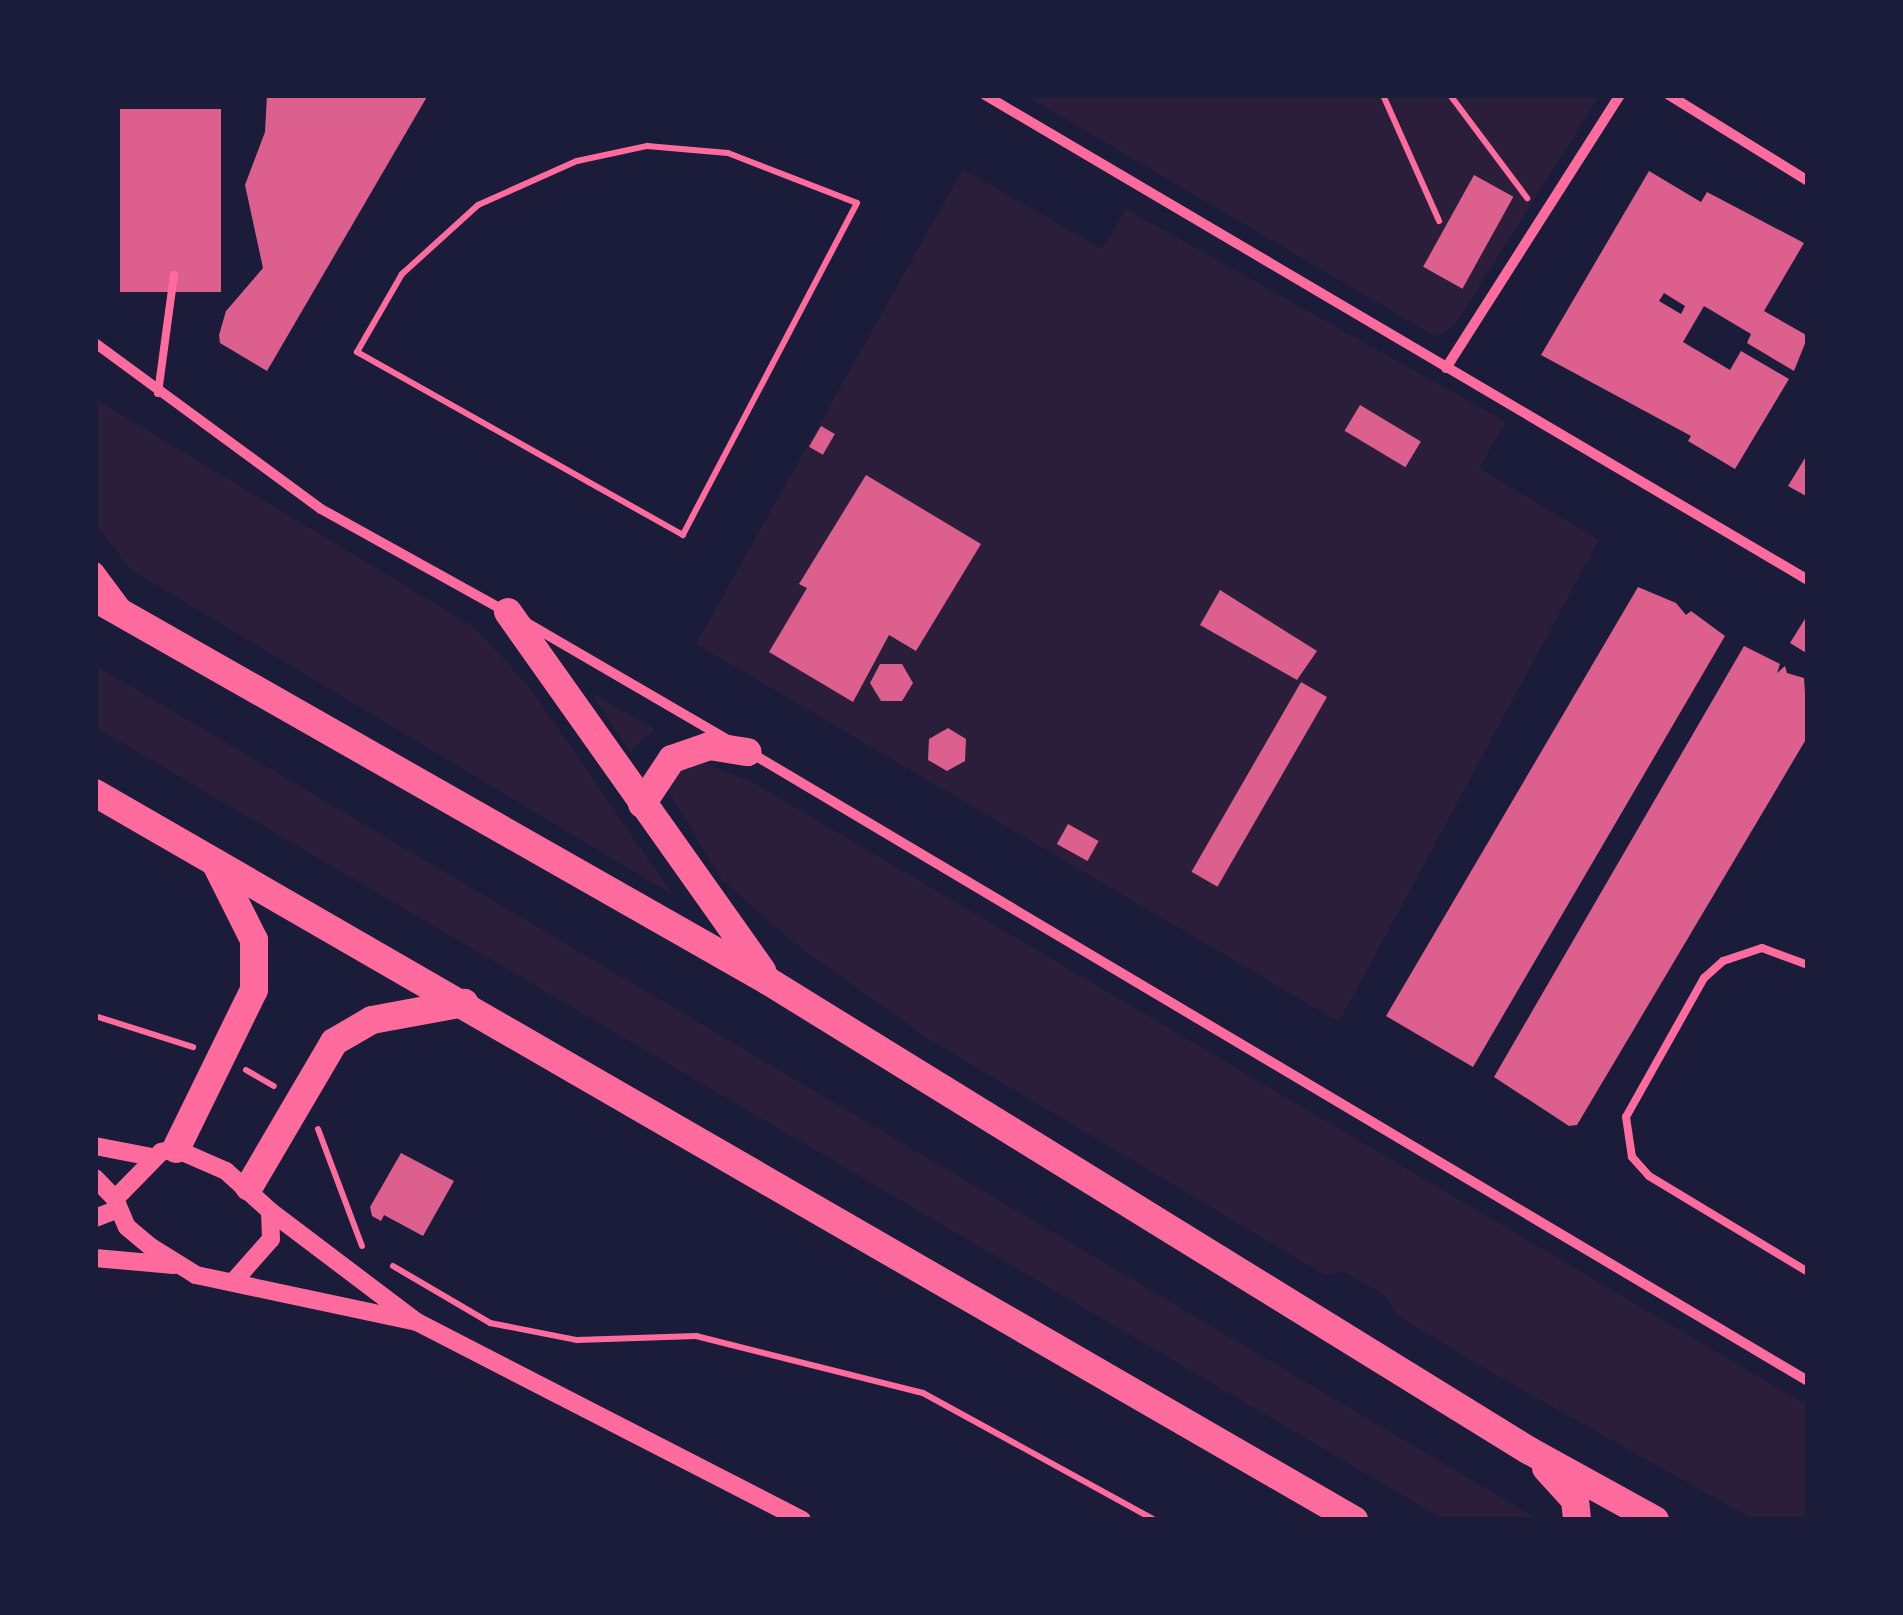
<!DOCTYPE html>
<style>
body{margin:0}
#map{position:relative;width:1903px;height:1615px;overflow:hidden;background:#1b1b3a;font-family:"Sofia Sans Condensed",sans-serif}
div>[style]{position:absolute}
.green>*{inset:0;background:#2a1e3b}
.building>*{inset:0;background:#dd5f8e;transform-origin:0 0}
.path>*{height:6px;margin:-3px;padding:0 3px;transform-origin:3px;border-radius:3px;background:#ff6b9d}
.service>*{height:8px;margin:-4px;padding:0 4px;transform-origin:4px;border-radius:4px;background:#ff6b9d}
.minor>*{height:10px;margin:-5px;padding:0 5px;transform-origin:5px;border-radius:5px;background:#ff6b9d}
.tertiary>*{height:18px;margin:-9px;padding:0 9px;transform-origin:9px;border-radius:9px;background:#ff6b9d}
.trunk>*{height:28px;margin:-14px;padding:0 14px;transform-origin:14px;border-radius:14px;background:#ff6b9d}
span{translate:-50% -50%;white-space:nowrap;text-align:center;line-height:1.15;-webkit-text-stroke:9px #1b1b3a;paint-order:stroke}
.frame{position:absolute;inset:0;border:98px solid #1b1b3a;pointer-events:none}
</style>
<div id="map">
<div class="green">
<div style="clip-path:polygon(1025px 95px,1600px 95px,1455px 325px,1436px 337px)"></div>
<div style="clip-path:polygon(963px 169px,1102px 249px,1126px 209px,1506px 422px,1479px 468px,1599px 540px,1339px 1022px,696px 644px)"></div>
<div style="clip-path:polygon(95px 399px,474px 627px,528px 685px,673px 895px,130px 569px,95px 523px)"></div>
<div style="clip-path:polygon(95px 665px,1539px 1520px,1445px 1520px,95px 727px)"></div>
<div style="clip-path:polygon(591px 693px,655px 729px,630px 752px)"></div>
<div style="clip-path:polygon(701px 762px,754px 783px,1808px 1406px,1808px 1520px,1754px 1520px,1482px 1367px,1397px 1315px,1385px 1295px,1344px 1272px,1325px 1275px,927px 1038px,798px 946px,721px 879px,666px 787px,670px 775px)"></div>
</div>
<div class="building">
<div style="clip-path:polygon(267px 95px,428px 95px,267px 371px,220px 343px,219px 335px,226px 311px,263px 268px,245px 185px,265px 132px)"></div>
<div style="left:120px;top:109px;width:101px;height:183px"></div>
<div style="clip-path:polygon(evenodd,1649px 171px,1701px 202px,1707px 192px,1804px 243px,1764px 311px,1808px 336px,1794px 371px,1747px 343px,1751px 334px,1704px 306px,1683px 342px,1730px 370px,1741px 351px,1789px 379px,1735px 469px,1688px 441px,1691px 436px,1541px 355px,1649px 171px,1664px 293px,1685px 306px,1681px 314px,1659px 301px,1664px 293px)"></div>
<div style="left:1474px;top:175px;width:45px;height:105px;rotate:29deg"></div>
<div style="left:1360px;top:405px;width:71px;height:30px;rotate:31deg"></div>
<div style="left:821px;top:426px;width:16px;height:24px;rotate:30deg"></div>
<div style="clip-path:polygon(1808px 453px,1808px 492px,1806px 496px,1788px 486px)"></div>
<div style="clip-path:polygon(866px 475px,981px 544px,916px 651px,889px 635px,853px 702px,769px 652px,807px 588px,799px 584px)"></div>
<div style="clip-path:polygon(1638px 587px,1676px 603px,1686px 615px,1691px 611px,1725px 636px,1473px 1067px,1386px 1016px)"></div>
<div style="clip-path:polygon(1220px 590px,1317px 651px,1297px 680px,1200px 625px)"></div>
<div style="clip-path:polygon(1808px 614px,1808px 654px,1790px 643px)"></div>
<div style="clip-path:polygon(1744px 646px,1780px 664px,1777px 673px,1785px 666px,1787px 673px,1804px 678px,1808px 736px,1577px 1125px,1569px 1126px,1494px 1077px)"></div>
<div style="clip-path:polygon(880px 664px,902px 664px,913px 683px,902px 701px,881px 701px,870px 683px)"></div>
<div style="left:1301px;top:682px;width:30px;height:219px;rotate:30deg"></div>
<div style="clip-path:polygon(948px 728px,966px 739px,965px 761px,947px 771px,928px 760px,929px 739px)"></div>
<div style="left:1068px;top:824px;width:35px;height:23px;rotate:29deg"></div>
<div style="clip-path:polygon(401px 1153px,454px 1181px,423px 1236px,384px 1215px,381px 1221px,372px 1216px,370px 1207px)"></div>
</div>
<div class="path">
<div style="left:1383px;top:95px;width:138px;rotate:66deg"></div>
<div style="left:1450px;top:95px;width:129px;rotate:53.2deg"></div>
<div style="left:647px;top:146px;width:81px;rotate:4.9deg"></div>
<div style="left:728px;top:153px;width:138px;rotate:21.2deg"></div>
<div style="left:857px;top:203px;width:375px;rotate:117.7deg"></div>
<div style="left:683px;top:535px;width:374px;rotate:-150.7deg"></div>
<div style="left:357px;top:352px;width:90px;rotate:-60deg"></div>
<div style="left:402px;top:274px;width:103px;rotate:-42.2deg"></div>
<div style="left:478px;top:205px;width:108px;rotate:-24deg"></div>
<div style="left:577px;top:161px;width:72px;rotate:-12.1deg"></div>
<div style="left:95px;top:1016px;width:103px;rotate:17.6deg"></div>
<div style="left:246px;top:1070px;width:32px;rotate:30deg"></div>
<div style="left:318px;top:1129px;width:125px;rotate:69.4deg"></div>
<div style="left:393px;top:1266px;width:113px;rotate:30.4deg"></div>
<div style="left:490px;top:1323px;width:89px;rotate:11.1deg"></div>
<div style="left:577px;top:1340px;width:119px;rotate:-1.9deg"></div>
<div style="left:696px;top:1336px;width:234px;rotate:14.1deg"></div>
<div style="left:923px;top:1393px;width:264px;rotate:28.7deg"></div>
</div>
<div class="service">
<div style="left:158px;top:393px;width:119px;rotate:-82.3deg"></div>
<div style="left:1808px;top:965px;width:49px;rotate:-159.7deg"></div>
<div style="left:1762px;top:948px;width:41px;rotate:161.6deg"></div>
<div style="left:1723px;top:961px;width:25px;rotate:138deg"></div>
<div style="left:1704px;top:978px;width:159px;rotate:119.3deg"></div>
<div style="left:1626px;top:1117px;width:40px;rotate:81.5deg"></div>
<div style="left:1632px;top:1157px;width:25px;rotate:48deg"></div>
<div style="left:1649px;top:1176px;width:186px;rotate:31.1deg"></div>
</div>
<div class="minor">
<div style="left:985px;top:95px;width:955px;rotate:30.51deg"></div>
<div style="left:1669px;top:95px;width:163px;rotate:31.7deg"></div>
<div style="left:95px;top:343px;width:280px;rotate:36.3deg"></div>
<div style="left:321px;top:509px;width:213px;rotate:29deg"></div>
<div style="left:1446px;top:368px;width:324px;rotate:-57.5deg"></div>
<div style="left:527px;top:623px;width:233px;rotate:30.2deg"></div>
<div style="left:751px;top:753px;width:1229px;rotate:30.72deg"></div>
</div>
<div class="tertiary">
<div style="left:95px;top:571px;width:44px;rotate:53.4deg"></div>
<div style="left:95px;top:1146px;width:58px;rotate:10.9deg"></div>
<div style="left:95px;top:1178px;width:29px;rotate:46deg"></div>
<div style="left:270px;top:1211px;width:184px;rotate:37.1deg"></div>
<div style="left:417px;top:1322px;width:433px;rotate:27.2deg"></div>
<div style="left:95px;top:1218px;width:22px;rotate:-21deg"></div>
<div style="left:95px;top:1258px;width:79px;rotate:5.1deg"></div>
<div style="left:233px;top:1282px;width:57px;rotate:-48.5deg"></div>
<div style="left:271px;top:1239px;width:28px;rotate:-92deg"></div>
<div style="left:270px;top:1211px;width:59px;rotate:-137.7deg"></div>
<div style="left:226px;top:1171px;width:55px;rotate:-156.3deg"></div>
<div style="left:176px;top:1149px;width:15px;rotate:169deg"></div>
<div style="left:161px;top:1152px;width:66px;rotate:134.4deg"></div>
<div style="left:115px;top:1199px;width:30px;rotate:67deg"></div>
<div style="left:127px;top:1227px;width:31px;rotate:40deg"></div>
<div style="left:151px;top:1247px;width:53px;rotate:31.9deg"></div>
<div style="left:196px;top:1275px;width:226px;rotate:12deg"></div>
</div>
<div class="trunk">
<div style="left:95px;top:598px;width:774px;rotate:29.64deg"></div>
<div style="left:768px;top:981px;width:893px;rotate:31.68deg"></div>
<div style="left:1528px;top:1450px;width:145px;rotate:28.9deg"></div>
<div style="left:508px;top:612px;width:440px;rotate:54.7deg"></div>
<div style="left:95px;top:793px;width:1454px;rotate:30deg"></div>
<div style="left:642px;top:804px;width:54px;rotate:-56.3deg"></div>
<div style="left:672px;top:759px;width:39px;rotate:-19deg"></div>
<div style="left:709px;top:746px;width:39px;rotate:9deg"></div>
<div style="left:176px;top:1149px;width:177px;rotate:-63.9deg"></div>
<div style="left:254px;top:990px;width:50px;rotate:-90deg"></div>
<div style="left:254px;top:940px;width:87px;rotate:-116.6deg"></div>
<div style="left:249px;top:1187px;width:168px;rotate:-59.6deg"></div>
<div style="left:334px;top:1042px;width:44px;rotate:-30.1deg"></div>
<div style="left:372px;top:1020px;width:94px;rotate:-10.5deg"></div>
<div style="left:1546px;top:1468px;width:43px;rotate:47.8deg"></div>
<div style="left:1575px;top:1500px;width:20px;rotate:84deg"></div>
</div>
<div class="frame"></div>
</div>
